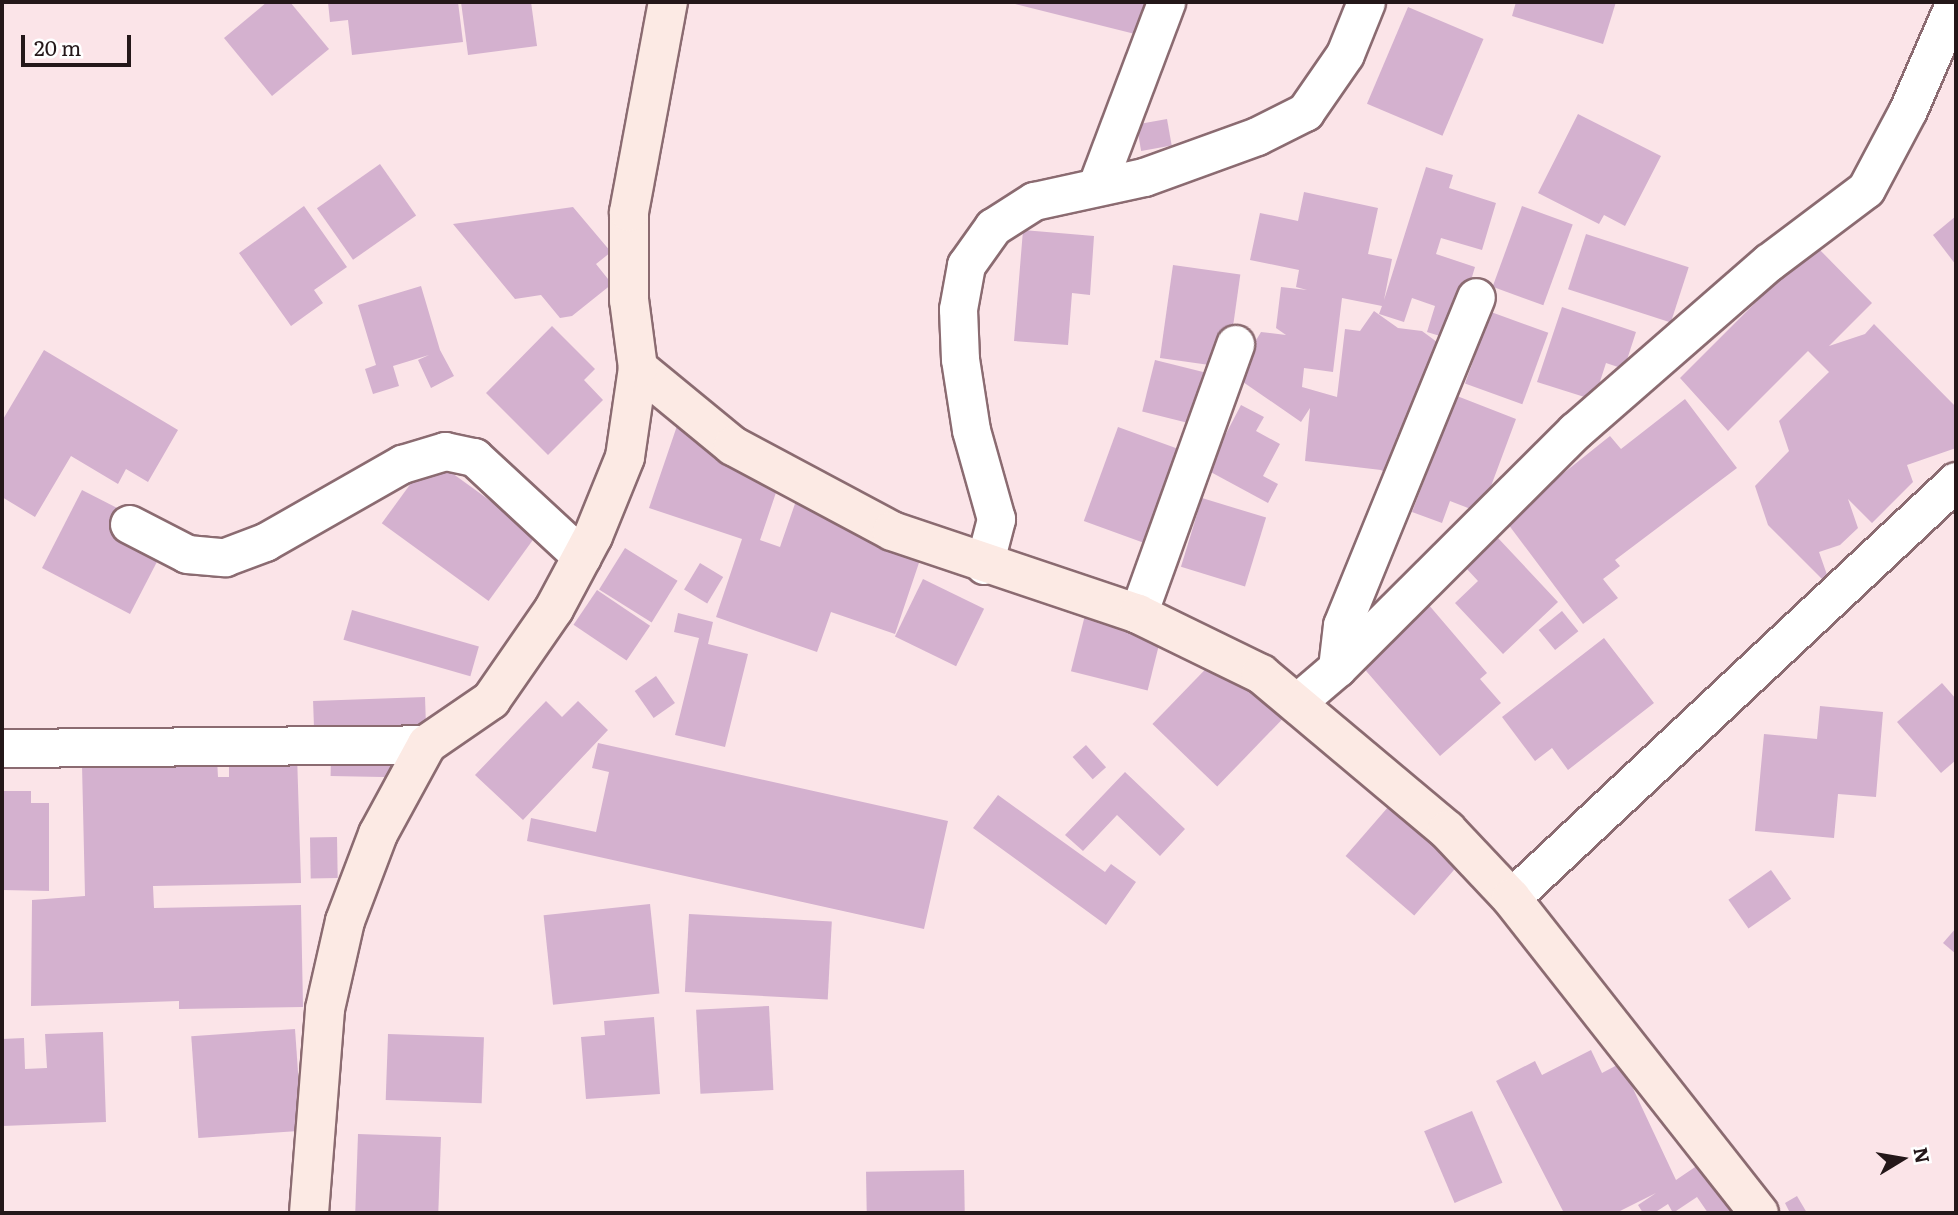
<!DOCTYPE html>
<style>
body{margin:0}
#map{position:relative;width:1958px;height:1215px;overflow:hidden;background:#fbe4e8;font-family:Literata,serif}
div>[style]{position:absolute}
.building>*{inset:0;background:#d4b1cf;transform-origin:0 0}
.roads{filter:drop-shadow(2px 0 #8b6b71) drop-shadow(-2px 0 #8b6b71) drop-shadow(0 2px #8b6b71) drop-shadow(0 -2px #8b6b71)}
.street>*{height:37px;margin:-18.5px;padding:0 18.5px;transform-origin:18.5px;border-radius:18.5px;background:#fff}
.secondary>*{height:38px;margin:-19px;padding:0 19px;transform-origin:19px;border-radius:19px;background:#fceae4}
span{translate:-50% -50%;white-space:nowrap;text-align:center;line-height:1.15;-webkit-text-stroke:5px #fff;paint-order:stroke}
.frame{position:absolute;inset:0;border:4px solid #241719;pointer-events:none}
.north{position:absolute;left:1867px;top:1124px;width:70px;height:70px;-webkit-text-stroke:5px #fff;paint-order:stroke;rotate:79deg;font-size:19px;font-weight:700;line-height:28px;text-align:center;color:#241719}
.north::after{content:'';display:block;margin:auto;width:24px;height:32px;background:#241719;clip-path:polygon(50% 0,100% 100%,50% 72%,0 100%)}
.scale{position:absolute;left:21px;top:35px;width:110px;height:32px;box-sizing:border-box;border:4px solid #241719;border-top:0;padding-left:9px;font-size:21px;line-height:24px;white-space:nowrap;color:#241719;-webkit-text-stroke:5px #fff;paint-order:stroke}
</style>
<div id="map">
<div class="building">
<div style="clip-path:polygon(267px 2px,290px 2px,329px 49px,272px 96px,224px 38px)"></div>
<div style="clip-path:polygon(328px 2px,458px 2px,463px 42px,352px 55px,348px 20px,330px 22px)"></div>
<div style="clip-path:polygon(461px 2px,531px 2px,537px 46px,468px 55px)"></div>
<div style="clip-path:polygon(1007px 2px,1151px 2px,1143px 36px)"></div>
<div style="clip-path:polygon(1516px 2px,1616px 2px,1603px 44px,1512px 16px)"></div>
<div style="left:1408px;top:7px;width:82px;height:105px;rotate:23deg"></div>
<div style="clip-path:polygon(1578px 114px,1661px 156px,1625px 226px,1604px 215px,1599px 224px,1538px 193px)"></div>
<div style="left:1167px;top:119px;width:27px;height:31px;rotate:80deg"></div>
<div style="left:380px;top:164px;width:63px;height:77px;rotate:55deg"></div>
<div style="clip-path:polygon(1426px 167px,1453px 175px,1449px 188px,1496px 203px,1482px 250px,1441px 238px,1436px 254px,1475px 267px,1453px 340px,1427px 332px,1435px 306px,1412px 298px,1404px 322px,1379px 314px,1382px 306px,1342px 298px,1333px 372px,1304px 368px,1302px 387px,1337px 397px,1345px 329px,1360px 331px,1374px 311px,1398px 328px,1422px 331px,1437px 342px,1433px 382px,1411px 437px,1397px 436px,1390px 476px,1381px 470px,1305px 461px,1310px 408px,1301px 422px,1243px 382px,1247px 355px,1261px 332px,1286px 335px,1276px 328px,1281px 287px,1307px 290px,1296px 287px,1299px 270px,1250px 260px,1260px 213px,1298px 221px,1304px 192px,1378px 208px,1368px 254px,1392px 259px,1384px 300px)"></div>
<div style="clip-path:polygon(304px 206px,347px 267px,314px 290px,323px 303px,291px 326px,239px 253px)"></div>
<div style="left:1522px;top:206px;width:54px;height:86px;rotate:20deg"></div>
<div style="clip-path:polygon(573px 207px,611px 252px,596px 264px,612px 284px,572px 316px,560px 318px,541px 295px,515px 299px,453px 224px)"></div>
<div style="clip-path:polygon(1956px 216px,1956px 265px,1933px 235px)"></div>
<div style="clip-path:polygon(1023px 230px,1094px 236px,1090px 295px,1072px 293px,1068px 345px,1014px 341px)"></div>
<div style="left:1586px;top:234px;width:108px;height:58px;rotate:18deg"></div>
<div style="clip-path:polygon(1818px 248px,1872px 303px,1829px 346px,1865px 334px,1874px 324px,1956px 407px,1956px 448px,1907px 465px,1913px 482px,1872px 523px,1848px 499px,1858px 528px,1840px 545px,1819px 552px,1832px 589px,1768px 525px,1755px 486px,1789px 451px,1779px 421px,1829px 372px,1808px 351px,1728px 431px,1680px 378px,1805px 253px)"></div>
<div style="left:1173px;top:265px;width:68px;height:94px;rotate:8deg"></div>
<div style="clip-path:polygon(421px 286px,440px 350px,454px 376px,431px 388px,418px 360px,429px 355px,393px 366px,399px 386px,373px 394px,365px 369px,376px 365px,358px 305px)"></div>
<div style="clip-path:polygon(1562px 307px,1636px 332px,1624px 369px,1606px 363px,1594px 400px,1537px 382px)"></div>
<div style="left:1491px;top:312px;width:61px;height:76px;rotate:20deg"></div>
<div style="clip-path:polygon(552px 326px,595px 369px,584px 380px,603px 400px,548px 455px,486px 393px)"></div>
<div style="clip-path:polygon(44px 350px,178px 430px,148px 482px,126px 469px,118px 484px,71px 456px,35px 517px,2px 497px,2px 421px)"></div>
<div style="left:1155px;top:360px;width:61px;height:53px;rotate:14deg"></div>
<div style="clip-path:polygon(1457px 396px,1516px 419px,1481px 513px,1450px 501px,1442px 523px,1412px 512px)"></div>
<div style="clip-path:polygon(1685px 399px,1737px 468px,1615px 560px,1620px 566px,1603px 579px,1618px 598px,1583px 624px,1505px 520px,1610px 436px,1621px 449px)"></div>
<div style="clip-path:polygon(1241px 405px,1264px 417px,1256px 431px,1280px 444px,1263px 476px,1278px 484px,1268px 503px,1207px 470px)"></div>
<div style="clip-path:polygon(679px 420px,788px 457px,760px 540px,780px 547px,798px 495px,927px 539px,895px 634px,831px 612px,817px 652px,716px 617px,742px 539px,649px 508px)"></div>
<div style="left:1118px;top:427px;width:76px;height:100px;rotate:20deg"></div>
<div style="left:430px;top:457px;width:132px;height:82px;rotate:36deg"></div>
<div style="clip-path:polygon(82px 490px,123px 511px,161px 554px,130px 614px,42px 568px)"></div>
<div style="left:1202px;top:498px;width:67px;height:72px;rotate:17deg"></div>
<div style="clip-path:polygon(1498px 538px,1558px 602px,1503px 654px,1455px 603px,1478px 581px,1466px 568px)"></div>
<div style="left:625px;top:548px;width:62px;height:49px;rotate:32deg"></div>
<div style="left:700px;top:563px;width:27px;height:31px;rotate:31deg"></div>
<div style="left:923px;top:579px;width:68px;height:64px;rotate:26deg"></div>
<div style="left:597px;top:590px;width:64px;height:42px;rotate:34deg"></div>
<div style="clip-path:polygon(1422px 597px,1487px 673px,1480px 679px,1501px 703px,1440px 756px,1354px 657px)"></div>
<div style="left:352px;top:610px;width:132px;height:31px;rotate:16deg"></div>
<div style="left:1562px;top:611px;width:26px;height:30px;rotate:51deg"></div>
<div style="clip-path:polygon(678px 613px,713px 622px,708px 644px,748px 654px,725px 747px,675px 735px,699px 638px,674px 632px)"></div>
<div style="left:1085px;top:615px;width:79px;height:58px;rotate:14deg"></div>
<div style="clip-path:polygon(1604px 638px,1654px 703px,1568px 770px,1552px 748px,1535px 761px,1502px 717px)"></div>
<div style="left:1224px;top:650px;width:90px;height:103px;rotate:44deg"></div>
<div style="left:656px;top:676px;width:33px;height:26px;rotate:55deg"></div>
<div style="clip-path:polygon(1942px 683px,1956px 699px,1956px 760px,1941px 773px,1897px 722px)"></div>
<div style="left:425px;top:697px;width:34px;height:112px;rotate:88deg"></div>
<div style="clip-path:polygon(546px 701px,562px 717px,578px 701px,608px 730px,523px 820px,475px 775px)"></div>
<div style="clip-path:polygon(1820px 706px,1883px 712px,1876px 797px,1838px 794px,1834px 838px,1755px 831px,1764px 734px,1817px 739px)"></div>
<div style="clip-path:polygon(598px 743px,948px 821px,924px 929px,527px 841px,531px 818px,596px 832px,609px 772px,592px 768px)"></div>
<div style="left:1086px;top:745px;width:30px;height:18px;rotate:48deg"></div>
<div style="left:331px;top:753px;width:65px;height:23px;rotate:1deg"></div>
<div style="clip-path:polygon(297px 754px,301px 883px,153px 886px,154px 908px,301px 905px,303px 1007px,179px 1009px,179px 1001px,31px 1006px,32px 900px,85px 896px,82px 765px,217px 759px,218px 777px,229px 777px,229px 756px)"></div>
<div style="clip-path:polygon(1125px 772px,1185px 829px,1160px 856px,1117px 815px,1083px 851px,1065px 835px)"></div>
<div style="clip-path:polygon(2px 791px,31px 791px,31px 803px,49px 803px,49px 891px,2px 890px)"></div>
<div style="left:1402px;top:791px;width:91px;height:86px;rotate:41deg"></div>
<div style="clip-path:polygon(998px 795px,1105px 872px,1111px 864px,1136px 882px,1106px 925px,973px 828px)"></div>
<div style="left:337px;top:837px;width:41px;height:27px;rotate:89deg"></div>
<div style="left:1771px;top:870px;width:35px;height:52px;rotate:55deg"></div>
<div style="left:650px;top:904px;width:90px;height:107px;rotate:84deg"></div>
<div style="left:689px;top:914px;width:143px;height:78px;rotate:3deg"></div>
<div style="clip-path:polygon(1956px 928px,1956px 954px,1943px 943px)"></div>
<div style="left:769px;top:1006px;width:84px;height:73px;rotate:87deg"></div>
<div style="clip-path:polygon(654px 1017px,660px 1094px,586px 1099px,581px 1037px,605px 1035px,604px 1021px)"></div>
<div style="left:295px;top:1029px;width:102px;height:104px;rotate:86deg"></div>
<div style="clip-path:polygon(103px 1032px,106px 1122px,2px 1126px,2px 1039px,24px 1038px,25px 1069px,47px 1068px,45px 1034px)"></div>
<div style="left:388px;top:1034px;width:96px;height:66px;rotate:2deg"></div>
<div style="clip-path:polygon(1591px 1050px,1602px 1073px,1621px 1063px,1676px 1180px,1701px 1163px,1733px 1211px,1708px 1213px,1697px 1197px,1673px 1213px,1668px 1204px,1654px 1213px,1643px 1213px,1638px 1205px,1656px 1193px,1616px 1213px,1564px 1213px,1496px 1081px,1535px 1061px,1542px 1075px)"></div>
<div style="left:1472px;top:1111px;width:78px;height:52px;rotate:67deg"></div>
<div style="left:358px;top:1134px;width:83px;height:79px;rotate:2deg"></div>
<div style="left:964px;top:1170px;width:43px;height:98px;rotate:89deg"></div>
<div style="clip-path:polygon(1797px 1196px,1807px 1213px,1790px 1213px,1785px 1203px)"></div>
</div>
<div class="roads">
<div class="street">
<div style="left:1097px;top:185px;width:196px;rotate:-69.3deg"></div>
<div style="left:129px;top:524px;width:65px;rotate:27.3deg"></div>
<div style="left:187px;top:554px;width:38px;rotate:5deg"></div>
<div style="left:225px;top:557px;width:43px;rotate:-20.6deg"></div>
<div style="left:265px;top:542px;width:158px;rotate:-29.7deg"></div>
<div style="left:402px;top:464px;width:45px;rotate:-16.8deg"></div>
<div style="left:445px;top:451px;width:30px;rotate:12deg"></div>
<div style="left:474px;top:457px;width:147px;rotate:42.8deg"></div>
<div style="left:984px;top:565px;width:48px;rotate:-75.4deg"></div>
<div style="left:996px;top:519px;width:92px;rotate:-105.7deg"></div>
<div style="left:971px;top:430px;width:72px;rotate:-98.8deg"></div>
<div style="left:960px;top:359px;width:50px;rotate:-92.3deg"></div>
<div style="left:958px;top:309px;width:45px;rotate:-79.7deg"></div>
<div style="left:966px;top:265px;width:47px;rotate:-54.6deg"></div>
<div style="left:993px;top:227px;width:49px;rotate:-32.4deg"></div>
<div style="left:1034px;top:201px;width:113px;rotate:-12.3deg"></div>
<div style="left:1144px;top:177px;width:120px;rotate:-19.9deg"></div>
<div style="left:1257px;top:136px;width:54px;rotate:-26.6deg"></div>
<div style="left:1305px;top:112px;width:70px;rotate:-55.4deg"></div>
<div style="left:1345px;top:54px;width:56px;rotate:-68deg"></div>
<div style="left:1138px;top:614px;width:287px;rotate:-70.2deg"></div>
<div style="left:1337px;top:668px;width:43px;rotate:-83.4deg"></div>
<div style="left:1342px;top:625px;width:354px;rotate:-67.8deg"></div>
<div style="left:1296px;top:703px;width:54px;rotate:-40.5deg"></div>
<div style="left:1337px;top:668px;width:336px;rotate:-44.9deg"></div>
<div style="left:1575px;top:431px;width:257px;rotate:-41.1deg"></div>
<div style="left:1769px;top:262px;width:121px;rotate:-37deg"></div>
<div style="left:1866px;top:189px;width:89px;rotate:-62deg"></div>
<div style="left:1908px;top:110px;width:118px;rotate:-66.5deg"></div>
<div style="left:2px;top:748px;width:425px;rotate:-0.5deg"></div>
<div style="left:1511px;top:898px;width:610px;rotate:-43.14deg"></div>
</div>
<div class="secondary">
<div style="left:638px;top:368px;width:123px;rotate:39.4deg"></div>
<div style="left:733px;top:446px;width:180px;rotate:28.1deg"></div>
<div style="left:892px;top:531px;width:260px;rotate:18.6deg"></div>
<div style="left:1138px;top:614px;width:137px;rotate:26deg"></div>
<div style="left:1261px;top:674px;width:243px;rotate:40deg"></div>
<div style="left:1447px;top:830px;width:93px;rotate:46.7deg"></div>
<div style="left:1511px;top:898px;width:401px;rotate:51.8deg"></div>
<div style="left:309px;top:1213px;width:205px;rotate:-85.5deg"></div>
<div style="left:325px;top:1009px;width:90px;rotate:-77.2deg"></div>
<div style="left:345px;top:921px;width:93px;rotate:-69.2deg"></div>
<div style="left:378px;top:834px;width:102px;rotate:-61.4deg"></div>
<div style="left:427px;top:744px;width:78px;rotate:-34.5deg"></div>
<div style="left:491px;top:700px;width:111px;rotate:-55.3deg"></div>
<div style="left:554px;top:609px;width:83px;rotate:-61.9deg"></div>
<div style="left:593px;top:536px;width:85px;rotate:-67.9deg"></div>
<div style="left:625px;top:457px;width:90px;rotate:-81.7deg"></div>
<div style="left:638px;top:368px;width:69px;rotate:-97.5deg"></div>
<div style="left:629px;top:300px;width:88px;rotate:-90deg"></div>
<div style="left:629px;top:212px;width:214px;rotate:-79.5deg"></div>
</div>
</div>
<div class="frame"></div>
<div class="north">N</div>
<div class="scale">20 m</div>
</div>
